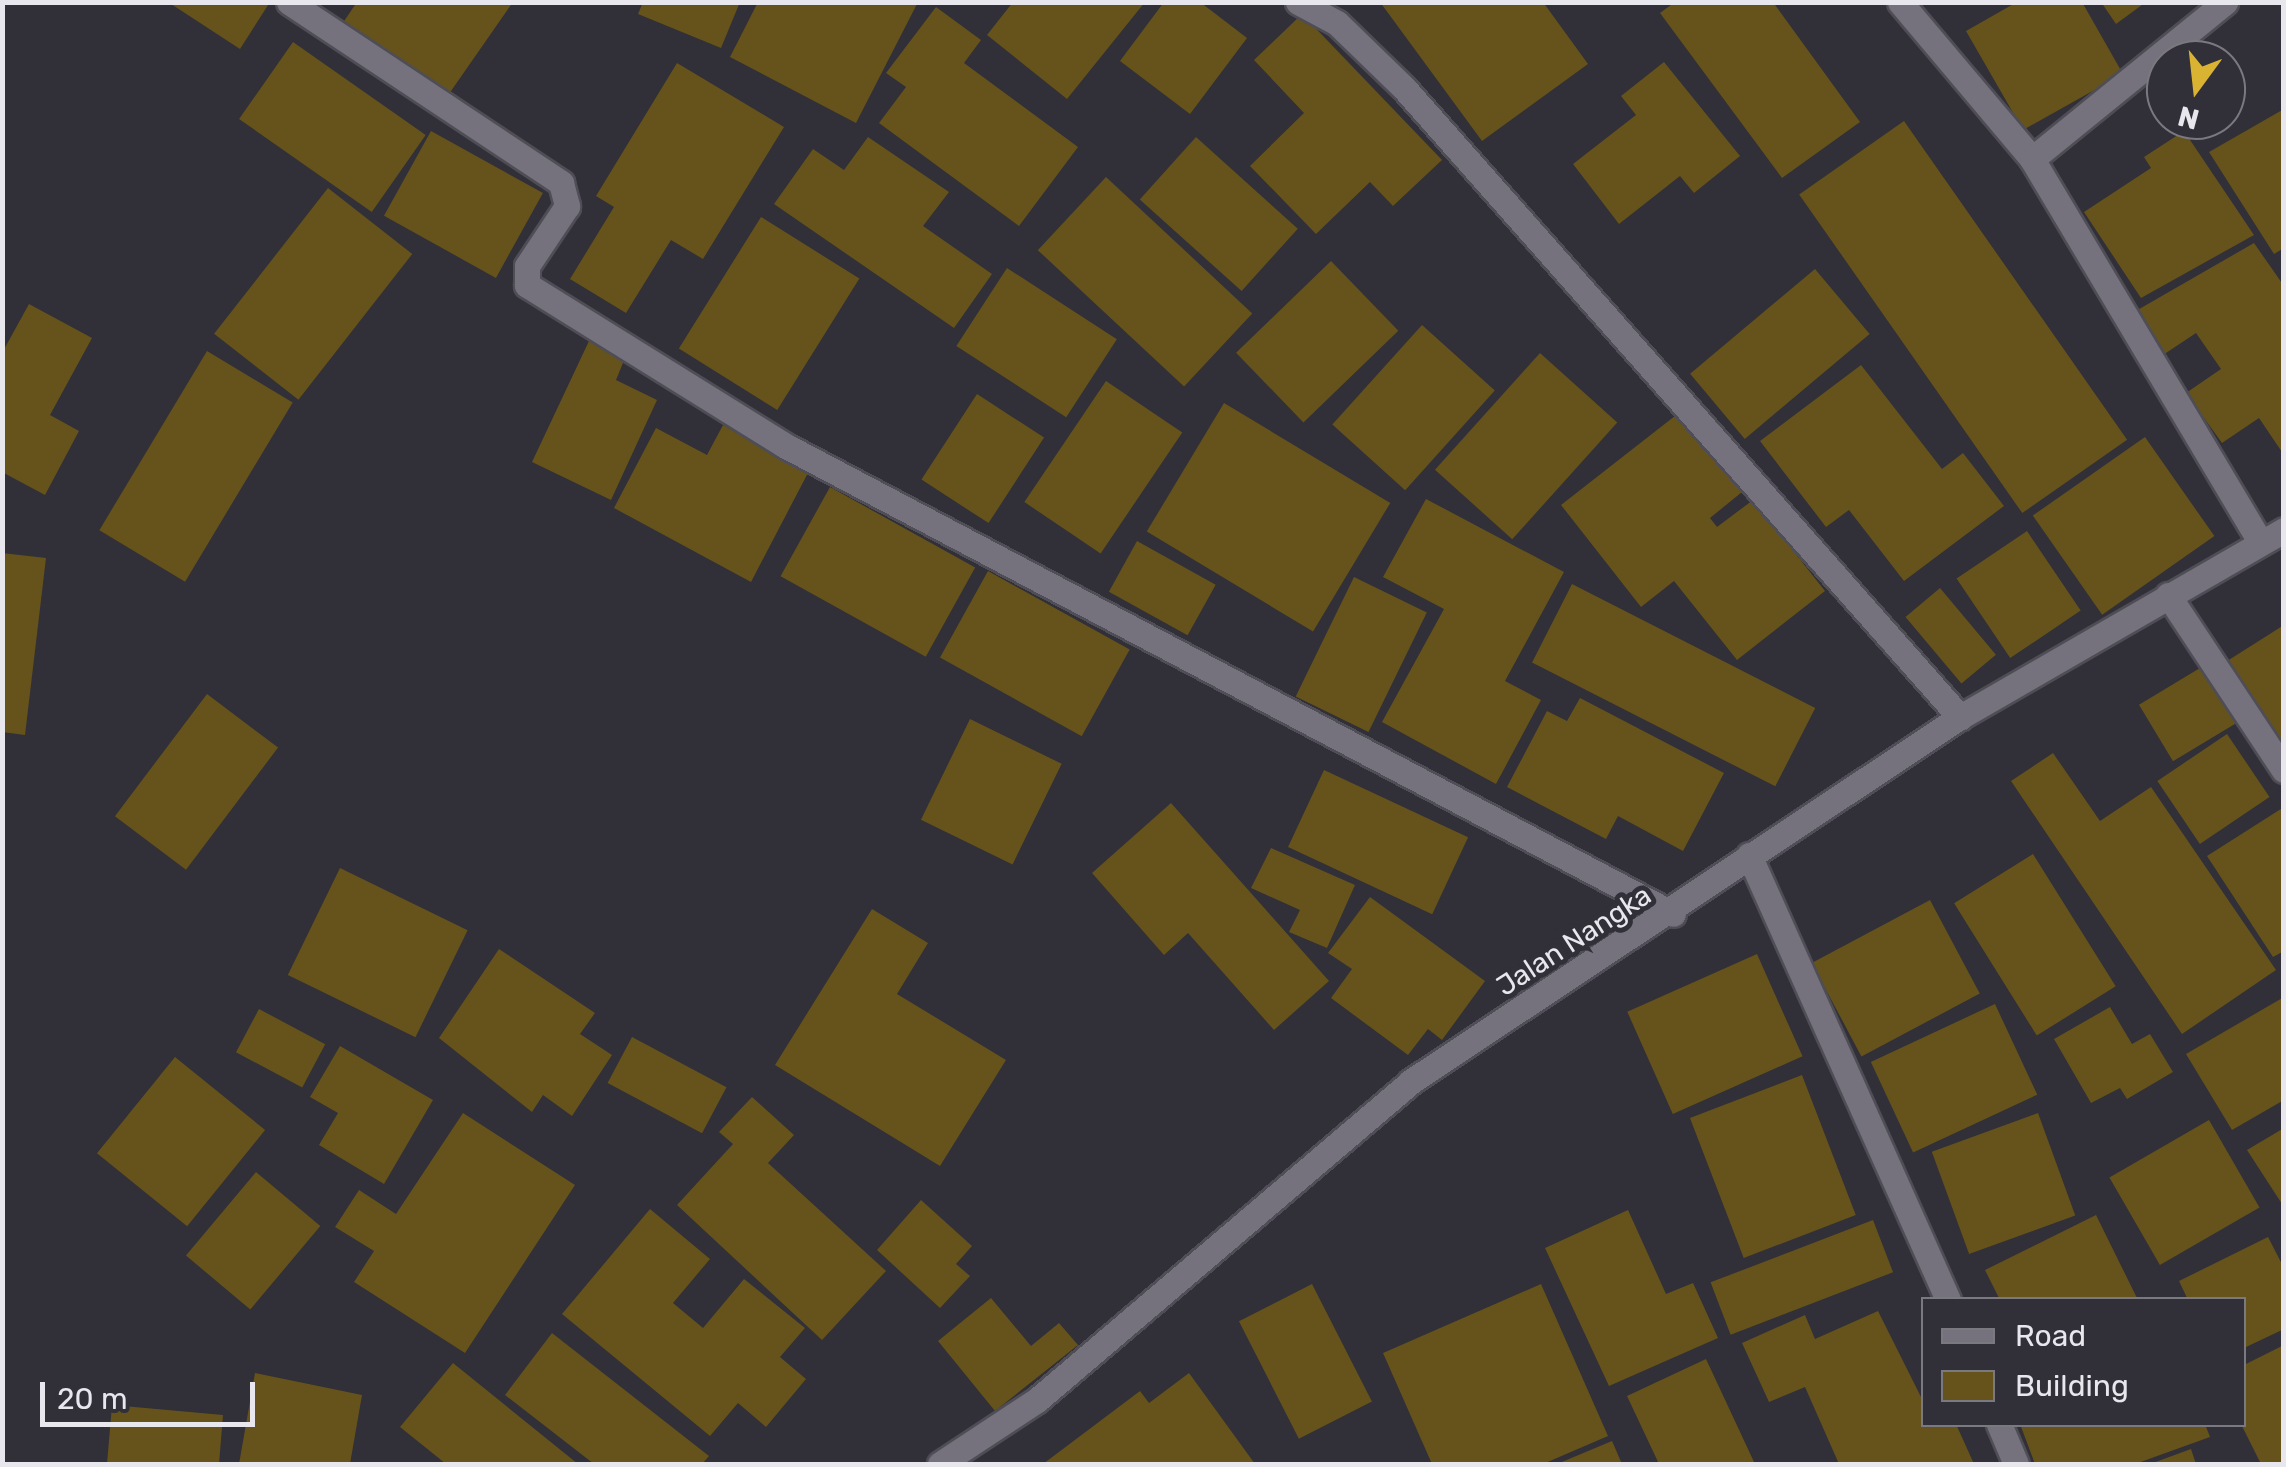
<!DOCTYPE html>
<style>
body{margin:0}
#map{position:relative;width:2286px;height:1467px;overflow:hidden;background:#312f38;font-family:Rubik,sans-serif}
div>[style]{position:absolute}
.building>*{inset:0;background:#65531b;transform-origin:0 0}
.roads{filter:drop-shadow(2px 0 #4f4d55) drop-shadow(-2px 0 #4f4d55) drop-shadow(0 2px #4f4d55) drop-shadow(0 -2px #4f4d55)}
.street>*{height:25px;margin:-12.5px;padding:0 12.5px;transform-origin:12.5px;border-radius:12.5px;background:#75727d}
span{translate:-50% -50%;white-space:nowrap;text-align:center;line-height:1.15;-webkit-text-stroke:10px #312f38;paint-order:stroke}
.street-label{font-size:28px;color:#e8e7ed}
.frame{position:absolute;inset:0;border:5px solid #e8e7ed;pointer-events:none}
.legend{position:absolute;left:1921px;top:1297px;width:325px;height:130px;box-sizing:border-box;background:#312f38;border:2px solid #7a7980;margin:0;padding:12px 18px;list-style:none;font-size:30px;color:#e8e7ed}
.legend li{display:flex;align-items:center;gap:20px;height:50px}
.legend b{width:50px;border:2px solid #7a7980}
.north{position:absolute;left:2146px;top:40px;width:100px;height:100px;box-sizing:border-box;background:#312f38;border:2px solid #7a7980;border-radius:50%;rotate:195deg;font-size:28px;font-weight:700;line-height:40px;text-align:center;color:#e8e7ed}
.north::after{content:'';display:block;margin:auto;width:35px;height:45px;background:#dab333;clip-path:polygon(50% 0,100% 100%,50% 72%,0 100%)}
.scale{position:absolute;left:40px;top:1382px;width:215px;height:45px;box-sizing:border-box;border:5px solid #e8e7ed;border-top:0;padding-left:12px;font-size:30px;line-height:35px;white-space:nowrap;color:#e8e7ed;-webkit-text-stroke:8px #312f38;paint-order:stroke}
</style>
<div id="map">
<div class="building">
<div style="clip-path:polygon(168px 2px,270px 2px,240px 49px)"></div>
<div style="clip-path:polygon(357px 2px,513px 2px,442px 104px,336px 33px)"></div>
<div style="clip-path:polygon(643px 2px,740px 2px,721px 48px,638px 14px)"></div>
<div style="clip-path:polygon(758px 2px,918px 2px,856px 123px,730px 57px)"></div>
<div style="clip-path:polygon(1013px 2px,1145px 2px,1067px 99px,987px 35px)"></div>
<div style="clip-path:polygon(1164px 2px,1200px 2px,1247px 38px,1190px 114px,1120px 61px)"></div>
<div style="clip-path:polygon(1380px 2px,1543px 2px,1588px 64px,1482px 141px)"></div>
<div style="clip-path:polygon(1675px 2px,1773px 2px,1860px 122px,1782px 178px,1660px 13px)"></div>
<div style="clip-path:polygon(2017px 2px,2082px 2px,2123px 74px,2023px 130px,1966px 31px)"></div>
<div style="clip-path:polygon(2101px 2px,2146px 2px,2116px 24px)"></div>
<div style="clip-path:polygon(936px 7px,981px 40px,964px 63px,1078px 147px,1019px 226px,879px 123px,906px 87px,886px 73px)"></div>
<div style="clip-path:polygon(1302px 14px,1442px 160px,1393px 206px,1370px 182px,1316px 234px,1250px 166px,1304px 113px,1254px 60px)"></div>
<div style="left:293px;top:42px;width:162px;height:94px;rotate:35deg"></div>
<div style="clip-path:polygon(1664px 62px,1740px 156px,1694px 193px,1680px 176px,1619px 224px,1573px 164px,1636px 115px,1621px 96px)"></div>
<div style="clip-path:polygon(677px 63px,784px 127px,703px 259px,671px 240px,626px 313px,570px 279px,614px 207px,596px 196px)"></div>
<div style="clip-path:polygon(2284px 109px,2284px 248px,2274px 254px,2209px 152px)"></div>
<div style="left:1904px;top:121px;width:389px;height:128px;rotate:55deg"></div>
<div style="left:431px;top:131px;width:128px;height:97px;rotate:29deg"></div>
<div style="clip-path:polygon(2184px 131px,2254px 235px,2141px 298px,2084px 212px,2151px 168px,2144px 157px)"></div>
<div style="clip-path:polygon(868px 137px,949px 192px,923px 226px,992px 274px,954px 328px,774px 204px,813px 149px,844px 170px)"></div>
<div style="left:1196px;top:137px;width:137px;height:84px;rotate:42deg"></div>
<div style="left:1106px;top:177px;width:200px;height:100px;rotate:43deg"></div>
<div style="left:328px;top:188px;width:107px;height:185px;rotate:38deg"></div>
<div style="left:761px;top:217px;width:116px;height:155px;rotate:32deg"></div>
<div style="clip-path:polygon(2254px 243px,2284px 286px,2284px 455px,2259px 418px,2222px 443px,2186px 393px,2221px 369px,2196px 333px,2163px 355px,2134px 312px)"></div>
<div style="left:1331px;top:261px;width:97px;height:132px;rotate:46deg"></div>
<div style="left:1007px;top:268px;width:131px;height:93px;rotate:33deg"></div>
<div style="left:1815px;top:269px;width:85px;height:163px;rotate:50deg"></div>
<div style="clip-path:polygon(29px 304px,92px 338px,50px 415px,79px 431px,45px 495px,2px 472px,2px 353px)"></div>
<div style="left:1422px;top:325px;width:98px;height:134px;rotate:42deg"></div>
<div style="clip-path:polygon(589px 341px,625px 358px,616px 380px,657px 400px,611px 500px,532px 462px)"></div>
<div style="left:207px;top:351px;width:100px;height:209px;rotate:31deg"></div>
<div style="left:1540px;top:353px;width:104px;height:157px;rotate:42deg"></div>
<div style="clip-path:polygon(1861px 365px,1942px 469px,1963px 453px,2004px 506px,1904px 581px,1849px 510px,1826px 527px,1760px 441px)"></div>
<div style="left:1106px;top:381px;width:92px;height:146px;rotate:34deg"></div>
<div style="left:977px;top:394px;width:80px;height:102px;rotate:33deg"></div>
<div style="left:1224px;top:403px;width:194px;height:150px;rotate:31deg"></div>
<div style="clip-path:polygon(1680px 412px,1742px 492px,1710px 518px,1717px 527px,1753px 500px,1825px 591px,1737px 660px,1674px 581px,1641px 607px,1561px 505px)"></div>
<div style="clip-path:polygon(723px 425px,809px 471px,751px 582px,614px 508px,656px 428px,707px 455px)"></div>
<div style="left:2145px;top:437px;width:121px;height:137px;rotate:55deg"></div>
<div style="left:830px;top:487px;width:166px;height:102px;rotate:29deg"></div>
<div style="clip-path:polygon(1426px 499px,1564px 572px,1505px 681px,1541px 700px,1496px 784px,1382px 722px,1444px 609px,1383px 577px)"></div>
<div style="left:2027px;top:531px;width:96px;height:85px;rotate:56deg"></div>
<div style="left:1137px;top:541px;width:90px;height:58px;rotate:29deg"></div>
<div style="clip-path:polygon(2px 553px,46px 558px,25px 735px,2px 732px)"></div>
<div style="left:988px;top:571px;width:162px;height:99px;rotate:29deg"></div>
<div style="left:1354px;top:577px;width:81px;height:133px;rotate:26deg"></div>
<div style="left:1572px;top:584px;width:273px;height:88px;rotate:27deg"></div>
<div style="left:1940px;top:588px;width:87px;height:45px;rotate:50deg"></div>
<div style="clip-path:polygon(2284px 625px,2284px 755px,2224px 663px)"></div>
<div style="left:2205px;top:665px;width:66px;height:77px;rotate:59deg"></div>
<div style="left:207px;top:694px;width:89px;height:153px;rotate:37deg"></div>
<div style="clip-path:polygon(1580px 698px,1724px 773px,1683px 851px,1618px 816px,1606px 839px,1507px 787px,1547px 711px,1567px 721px)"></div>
<div style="left:970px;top:719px;width:102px;height:112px;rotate:26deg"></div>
<div style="left:2227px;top:734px;width:76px;height:84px;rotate:56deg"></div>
<div style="clip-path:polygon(2053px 753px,2100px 821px,2151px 787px,2276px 970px,2182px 1034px,2011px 781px)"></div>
<div style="left:1324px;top:770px;width:159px;height:85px;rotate:25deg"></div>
<div style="clip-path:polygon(1171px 803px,1329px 981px,1274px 1030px,1188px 933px,1164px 955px,1092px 873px)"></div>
<div style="clip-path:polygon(2284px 807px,2284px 951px,2273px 957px,2207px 856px)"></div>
<div style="clip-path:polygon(1271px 848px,1355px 885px,1327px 948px,1289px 932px,1300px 910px,1251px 888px)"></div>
<div style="left:2033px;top:854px;width:156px;height:93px;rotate:58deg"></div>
<div style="left:340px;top:868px;width:142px;height:119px;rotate:26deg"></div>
<div style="clip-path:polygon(1370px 897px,1485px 981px,1442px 1040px,1428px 1029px,1408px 1055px,1331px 998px,1352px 969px,1328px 953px)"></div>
<div style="left:1930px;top:900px;width:106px;height:134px;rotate:62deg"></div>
<div style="clip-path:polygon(872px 909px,928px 943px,897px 994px,1006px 1060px,940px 1166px,775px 1065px)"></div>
<div style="clip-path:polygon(499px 949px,595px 1013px,580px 1034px,612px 1055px,572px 1116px,543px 1095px,532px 1112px,439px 1038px)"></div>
<div style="left:1757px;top:954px;width:112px;height:142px;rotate:66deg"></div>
<div style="clip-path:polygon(2284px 997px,2284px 1100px,2232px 1130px,2186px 1054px)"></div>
<div style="left:1995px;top:1004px;width:100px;height:137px;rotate:65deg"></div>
<div style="clip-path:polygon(2110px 1007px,2132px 1044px,2150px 1034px,2173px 1072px,2127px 1099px,2120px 1088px,2091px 1103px,2054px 1039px)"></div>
<div style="left:259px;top:1009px;width:75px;height:49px;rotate:28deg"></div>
<div style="left:632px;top:1037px;width:107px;height:52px;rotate:28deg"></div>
<div style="clip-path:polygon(340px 1046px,433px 1100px,384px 1184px,319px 1145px,338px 1113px,310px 1097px)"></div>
<div style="left:175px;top:1057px;width:116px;height:124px;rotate:39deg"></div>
<div style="left:1802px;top:1075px;width:150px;height:120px;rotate:69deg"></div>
<div style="clip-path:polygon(752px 1097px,794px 1135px,768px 1163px,886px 1271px,822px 1340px,677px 1205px,733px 1144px,719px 1132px)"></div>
<div style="clip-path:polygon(463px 1113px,575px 1185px,465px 1353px,354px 1282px,374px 1251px,335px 1227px,359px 1190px,396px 1214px)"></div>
<div style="left:2038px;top:1113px;width:109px;height:113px;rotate:70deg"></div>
<div style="left:2209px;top:1120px;width:101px;height:115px;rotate:60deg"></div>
<div style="clip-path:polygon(2284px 1128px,2284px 1207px,2247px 1150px)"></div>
<div style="left:256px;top:1172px;width:84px;height:109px;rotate:40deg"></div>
<div style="clip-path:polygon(921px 1200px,972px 1246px,956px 1264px,970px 1276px,940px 1308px,877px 1250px)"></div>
<div style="clip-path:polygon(650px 1209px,710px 1259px,673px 1303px,703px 1328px,744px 1279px,805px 1328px,780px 1357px,806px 1379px,766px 1427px,738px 1403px,710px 1436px,562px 1314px)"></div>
<div style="clip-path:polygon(1628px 1210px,1666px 1294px,1693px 1283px,1718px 1338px,1609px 1386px,1545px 1248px)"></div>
<div style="clip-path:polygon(2096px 1215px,2138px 1300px,2000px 1300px,1985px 1270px)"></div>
<div style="left:1873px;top:1220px;width:56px;height:174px;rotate:69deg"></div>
<div style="clip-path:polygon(2268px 1237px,2284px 1268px,2284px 1329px,2244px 1348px,2244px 1300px,2188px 1300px,2179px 1281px)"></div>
<div style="left:1312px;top:1284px;width:132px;height:82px;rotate:63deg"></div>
<div style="clip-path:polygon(1541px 1284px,1608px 1436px,1543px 1464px,1432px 1464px,1383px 1353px)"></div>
<div style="clip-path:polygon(991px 1298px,1031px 1346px,1059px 1323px,1078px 1345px,995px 1411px,938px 1341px)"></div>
<div style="clip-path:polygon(1878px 1311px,1924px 1403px,1924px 1424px,1956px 1424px,1974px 1464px,1839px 1464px,1805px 1387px,1769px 1402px,1742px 1343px,1805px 1315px,1815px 1339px)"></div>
<div style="clip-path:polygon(552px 1333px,709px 1456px,702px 1464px,594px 1464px,505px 1395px)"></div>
<div style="clip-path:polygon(2284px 1345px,2284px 1464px,2261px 1464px,2241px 1424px,2244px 1365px)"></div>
<div style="clip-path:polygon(1706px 1359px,1755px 1464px,1659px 1464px,1627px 1396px)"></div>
<div style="clip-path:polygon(453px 1363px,578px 1464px,446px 1464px,400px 1427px)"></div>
<div style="clip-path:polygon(255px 1373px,362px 1395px,350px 1464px,239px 1464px)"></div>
<div style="clip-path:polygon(1189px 1373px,1255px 1464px,1043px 1464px,1140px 1391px,1149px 1403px)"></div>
<div style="clip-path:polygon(112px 1405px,223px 1415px,219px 1464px,107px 1464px)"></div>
<div style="clip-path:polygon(2020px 1424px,2205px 1424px,2210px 1437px,2135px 1464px,2035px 1464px)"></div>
<div style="clip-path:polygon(1612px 1441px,1622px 1464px,1557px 1464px)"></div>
<div style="clip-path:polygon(2191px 1449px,2196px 1464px,2150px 1464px)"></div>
</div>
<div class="roads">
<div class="street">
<div style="left:289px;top:2px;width:327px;rotate:33.6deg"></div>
<div style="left:561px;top:183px;width:24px;rotate:75deg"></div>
<div style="left:567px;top:206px;width:72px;rotate:123.7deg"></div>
<div style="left:527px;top:266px;width:19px;rotate:90deg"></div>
<div style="left:527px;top:285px;width:303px;rotate:31.9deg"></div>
<div style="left:784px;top:445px;width:1005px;rotate:27.81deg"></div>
<div style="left:1298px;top:2px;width:44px;rotate:28.3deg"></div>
<div style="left:1337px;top:23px;width:93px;rotate:44.1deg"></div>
<div style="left:1404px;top:88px;width:840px;rotate:48.53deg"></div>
<div style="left:1900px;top:2px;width:205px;rotate:49.9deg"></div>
<div style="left:2032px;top:159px;width:446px;rotate:59.2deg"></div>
<div style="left:2032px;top:159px;width:249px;rotate:-39.1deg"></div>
<div style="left:2168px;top:595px;width:210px;rotate:56.5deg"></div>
<div style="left:1749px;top:855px;width:487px;rotate:65.9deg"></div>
<div style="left:1999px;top:1424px;width:43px;rotate:67deg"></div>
<div style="left:940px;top:1464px;width:116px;rotate:-33.4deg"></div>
<div style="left:1037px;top:1400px;width:490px;rotate:-40.4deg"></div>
<div style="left:1410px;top:1082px;width:660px;rotate:-33.57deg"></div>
<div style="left:1960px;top:717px;width:374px;rotate:-30deg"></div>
</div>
</div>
<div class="street-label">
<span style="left:1574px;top:941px;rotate:-33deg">Jalan Nangka</span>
</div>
<div class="frame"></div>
<ul class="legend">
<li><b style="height:12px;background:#75727d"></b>Road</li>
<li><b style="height:28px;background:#65531b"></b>Building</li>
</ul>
<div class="north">N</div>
<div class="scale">20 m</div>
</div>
